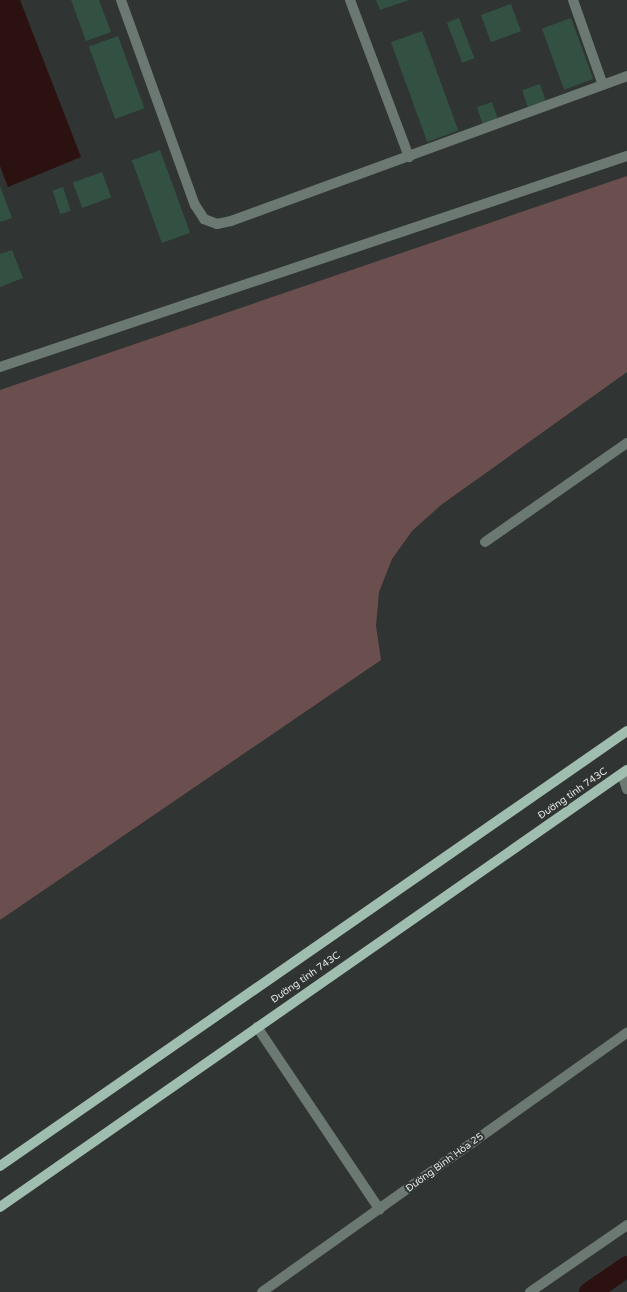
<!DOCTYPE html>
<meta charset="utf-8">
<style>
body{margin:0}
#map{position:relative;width:627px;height:1292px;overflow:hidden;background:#303432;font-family:"Varela Round",sans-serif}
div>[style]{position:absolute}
.green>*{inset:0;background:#6b4f4e}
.water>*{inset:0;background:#2c1111}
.canal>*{height:21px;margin:-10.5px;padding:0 10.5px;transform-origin:10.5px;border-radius:10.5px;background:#2c1111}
.building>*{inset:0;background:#325143;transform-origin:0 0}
.minor>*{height:10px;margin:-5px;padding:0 5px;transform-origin:5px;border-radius:5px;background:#6b7972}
.major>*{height:10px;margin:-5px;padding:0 5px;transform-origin:5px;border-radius:5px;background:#a0beaf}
span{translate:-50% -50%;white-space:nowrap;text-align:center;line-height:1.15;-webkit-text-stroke:4px #303432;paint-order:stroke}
.street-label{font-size:10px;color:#e2e5e3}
</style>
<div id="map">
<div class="green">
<div style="clip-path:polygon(627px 176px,627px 372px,441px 505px,412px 531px,392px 559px,379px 592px,376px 626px,381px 660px,0 920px,0 390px)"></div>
</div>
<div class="water">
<div style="clip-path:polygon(0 0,20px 0,81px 157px,8px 187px,0 166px)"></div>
</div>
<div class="canal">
<div style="left:589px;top:1292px;width:46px;rotate:-34.4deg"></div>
</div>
<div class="building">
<div style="clip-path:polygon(71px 0,99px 0,111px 32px,86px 41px)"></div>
<div style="clip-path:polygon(376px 0,409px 0,380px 10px)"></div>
<div style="left:511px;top:4px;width:29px;height:32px;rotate:70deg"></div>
<div style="left:459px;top:18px;width:43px;height:13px;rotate:69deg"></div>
<div style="left:571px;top:18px;width:65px;height:31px;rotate:70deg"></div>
<div style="left:422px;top:31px;width:106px;height:33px;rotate:70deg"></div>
<div style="left:118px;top:36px;width:77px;height:31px;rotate:70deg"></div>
<div style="left:540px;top:84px;width:18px;height:19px;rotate:71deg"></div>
<div style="left:492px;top:102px;width:18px;height:16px;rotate:71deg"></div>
<div style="left:160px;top:150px;width:88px;height:30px;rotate:70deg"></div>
<div style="left:102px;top:172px;width:27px;height:31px;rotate:70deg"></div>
<div style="clip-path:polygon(0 186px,12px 218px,0 222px)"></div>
<div style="left:63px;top:187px;width:25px;height:11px;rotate:72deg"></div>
<div style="clip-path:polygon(12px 250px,23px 278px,0 287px,0 254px)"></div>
</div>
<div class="minor">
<div style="left:121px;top:0;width:218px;rotate:70.2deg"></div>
<div style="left:195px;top:205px;width:17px;rotate:57deg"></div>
<div style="left:204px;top:219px;width:14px;rotate:21deg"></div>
<div style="left:217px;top:224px;width:14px;rotate:-12deg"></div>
<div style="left:231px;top:221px;width:422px;rotate:-20.1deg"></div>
<div style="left:350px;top:0;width:168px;rotate:69.4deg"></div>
<div style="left:573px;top:0;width:90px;rotate:70.6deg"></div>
<div style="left:0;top:367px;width:662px;rotate:-18.6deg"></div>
<div style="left:485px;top:542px;width:173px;rotate:-34.9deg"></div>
<div style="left:622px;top:774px;width:16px;rotate:72deg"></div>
<div style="left:257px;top:1027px;width:220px;rotate:56.1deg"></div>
<div style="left:262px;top:1292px;width:448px;rotate:-35.4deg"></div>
<div style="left:530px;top:1292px;width:118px;rotate:-34.6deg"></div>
</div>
<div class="major">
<div style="left:0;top:1166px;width:763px;rotate:-34.75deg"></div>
<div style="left:0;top:1207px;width:764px;rotate:-34.88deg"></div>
</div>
<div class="street-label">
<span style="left:573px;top:794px;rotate:-35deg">Đường tỉnh 743C</span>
<span style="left:306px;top:978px;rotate:-35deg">Đường tỉnh 743C</span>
<span style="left:445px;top:1163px;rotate:-36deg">Đường Bình Hòa 25</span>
</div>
</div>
